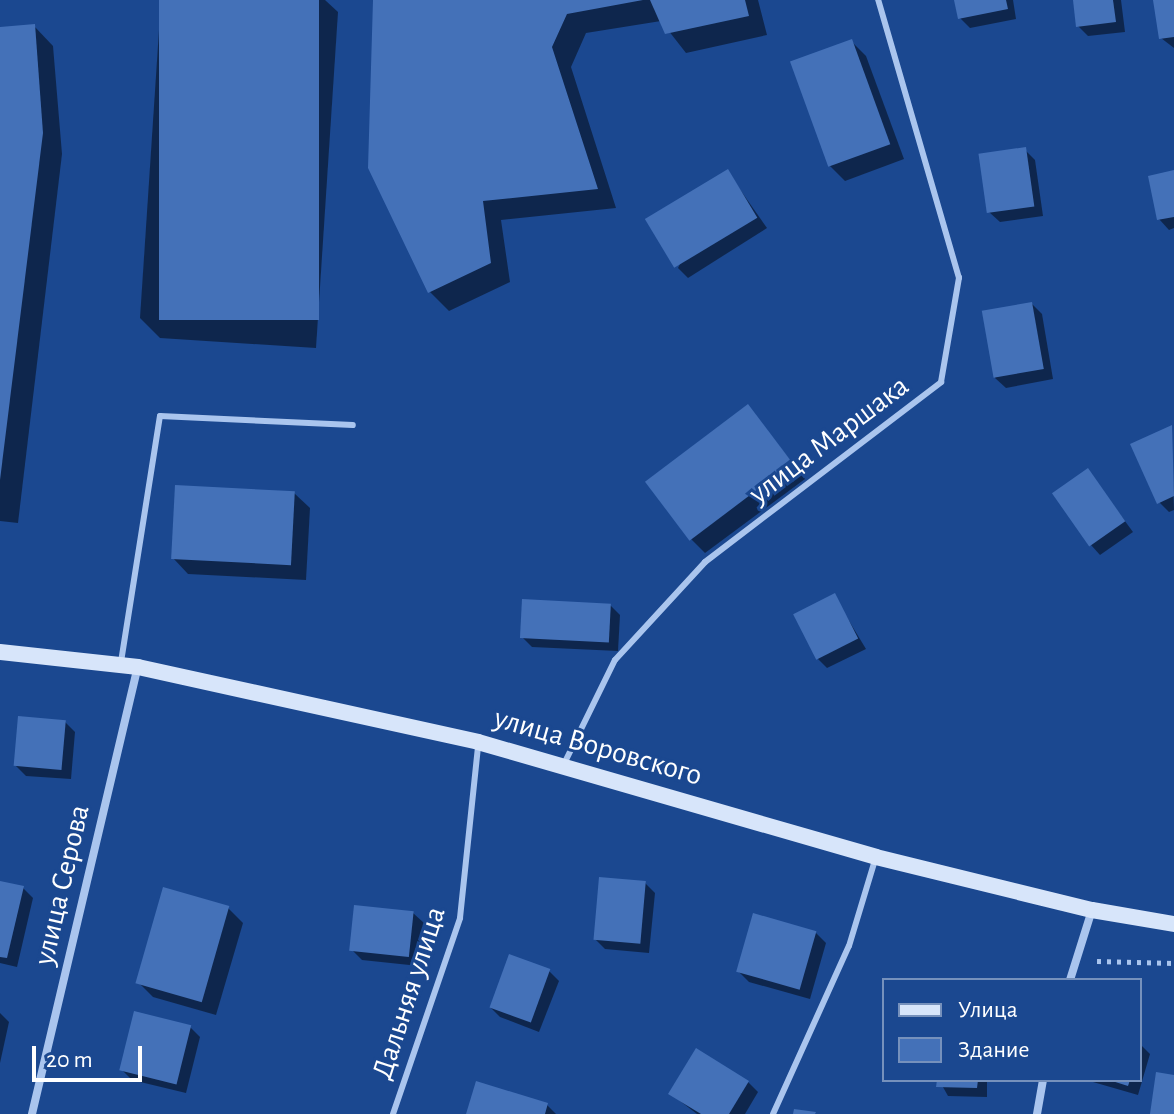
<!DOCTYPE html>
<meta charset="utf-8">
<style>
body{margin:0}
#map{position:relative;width:1174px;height:1114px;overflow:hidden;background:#1b4890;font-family:"Alegreya Sans",sans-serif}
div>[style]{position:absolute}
.shadow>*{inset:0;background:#0007}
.building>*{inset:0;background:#4471b8;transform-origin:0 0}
.path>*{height:5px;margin-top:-2.5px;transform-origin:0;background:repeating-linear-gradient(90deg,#aac5ee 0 4px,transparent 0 10px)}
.lane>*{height:6px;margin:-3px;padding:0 3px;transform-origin:3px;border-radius:3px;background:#aac5ee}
.street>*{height:8px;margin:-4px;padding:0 4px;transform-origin:4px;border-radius:4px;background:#aac5ee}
.secondary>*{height:16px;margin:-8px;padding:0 8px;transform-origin:8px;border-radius:8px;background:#d7e5fa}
span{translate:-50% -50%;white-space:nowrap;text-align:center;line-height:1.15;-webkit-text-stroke:6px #1b4890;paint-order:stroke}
.street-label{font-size:30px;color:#fff}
.legend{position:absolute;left:882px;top:978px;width:260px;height:104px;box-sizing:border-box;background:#1b4890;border:2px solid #7691bc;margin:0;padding:10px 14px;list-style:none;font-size:24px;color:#fff}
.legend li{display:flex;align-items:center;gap:16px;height:40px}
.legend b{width:40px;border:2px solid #7691bc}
.scale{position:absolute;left:32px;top:1046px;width:110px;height:36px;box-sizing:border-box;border:4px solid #fff;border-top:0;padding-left:10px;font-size:24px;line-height:28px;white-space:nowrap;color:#fff;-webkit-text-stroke:6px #1b4890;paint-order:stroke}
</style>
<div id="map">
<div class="shadow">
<div style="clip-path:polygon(161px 0,325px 0,338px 12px,316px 348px,160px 338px,140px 318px)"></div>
<div style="clip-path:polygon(375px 0,758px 0,767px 35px,686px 53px,661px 21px,586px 33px,571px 67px,616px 208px,501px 220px,510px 282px,449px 311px,430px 292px)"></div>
<div style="clip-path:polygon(956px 0,1013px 0,1016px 19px,970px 28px,960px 18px)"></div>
<div style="clip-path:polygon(1075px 0,1121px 0,1125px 32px,1088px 36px,1078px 26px)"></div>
<div style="clip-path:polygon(1155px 0,1174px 0,1174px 48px,1161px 38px)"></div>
<div style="clip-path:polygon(34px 26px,53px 46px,62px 154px,18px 523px,0 521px,0 29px)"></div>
<div style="clip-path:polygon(851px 41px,866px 56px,904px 159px,845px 181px,830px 166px)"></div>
<div style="clip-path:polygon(1025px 150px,1035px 160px,1043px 216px,1000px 222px,989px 212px)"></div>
<div style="clip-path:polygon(727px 171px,767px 228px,688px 278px,678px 268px)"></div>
<div style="clip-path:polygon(1174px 172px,1174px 228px,1169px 230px,1159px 219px)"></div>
<div style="clip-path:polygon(1032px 304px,1042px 314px,1053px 379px,1006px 388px,995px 378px)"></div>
<div style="clip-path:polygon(748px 407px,805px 479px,705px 553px,690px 538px)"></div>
<div style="clip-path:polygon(1171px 427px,1174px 510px,1169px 512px,1159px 502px)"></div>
<div style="clip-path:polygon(1088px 471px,1133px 532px,1100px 555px,1091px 545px)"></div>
<div style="clip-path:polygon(294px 493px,310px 508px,306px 580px,188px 574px,173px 558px)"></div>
<div style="clip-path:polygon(834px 596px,866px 649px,827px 668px,817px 658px)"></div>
<div style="clip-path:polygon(610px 605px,620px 615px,618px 651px,532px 647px,522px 637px)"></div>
<div style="clip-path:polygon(65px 722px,75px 732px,71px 779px,26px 776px,16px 766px)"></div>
<div style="clip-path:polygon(0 883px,23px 888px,33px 898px,17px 967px,0 963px)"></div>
<div style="clip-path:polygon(645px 883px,655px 893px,649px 953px,605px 949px,595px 939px)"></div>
<div style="clip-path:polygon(228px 908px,243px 923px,216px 1015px,153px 997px,138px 982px)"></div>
<div style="clip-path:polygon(413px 913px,424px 923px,419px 966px,362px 960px,352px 950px)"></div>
<div style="clip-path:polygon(816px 933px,826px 943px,810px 999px,749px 982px,739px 972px)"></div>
<div style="clip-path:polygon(549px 971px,559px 981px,539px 1032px,500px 1017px,490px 1007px)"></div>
<div style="clip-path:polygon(0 1013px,9px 1022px,0 1063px)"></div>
<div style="clip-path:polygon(190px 1027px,200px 1037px,186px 1093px,132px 1080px,122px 1070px)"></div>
<div style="clip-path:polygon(1140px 1044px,1150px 1054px,1138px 1095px,1086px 1080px,1140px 1080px)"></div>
<div style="clip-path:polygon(939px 1080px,987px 1080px,987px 1097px,948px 1096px)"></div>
<div style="clip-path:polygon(748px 1082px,758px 1092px,745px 1114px,697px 1114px,671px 1094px)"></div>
<div style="clip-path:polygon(547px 1105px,556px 1114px,468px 1114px)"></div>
</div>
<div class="building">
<div style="left:159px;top:0;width:160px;height:320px"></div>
<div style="clip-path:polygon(373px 0,643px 0,567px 14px,552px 47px,598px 189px,483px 201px,491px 263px,428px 293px,368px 168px)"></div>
<div style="clip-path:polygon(650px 0,745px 0,749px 16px,665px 34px)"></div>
<div style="clip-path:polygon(954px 0,1006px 0,1008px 9px,958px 19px)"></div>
<div style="clip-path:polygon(1073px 0,1113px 0,1116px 22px,1076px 27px)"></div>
<div style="clip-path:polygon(1153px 0,1174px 0,1174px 37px,1159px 39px)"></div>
<div style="clip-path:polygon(35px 24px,43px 133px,0 480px,0 27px)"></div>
<div style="left:852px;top:39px;width:112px;height:66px;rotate:70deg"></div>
<div style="left:1026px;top:147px;width:60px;height:48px;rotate:82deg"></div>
<div style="left:728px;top:169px;width:57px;height:97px;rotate:59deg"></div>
<div style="clip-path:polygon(1174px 170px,1174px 217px,1157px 220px,1148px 176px)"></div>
<div style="left:1032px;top:302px;width:68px;height:51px;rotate:80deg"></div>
<div style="left:748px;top:404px;width:74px;height:129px;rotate:53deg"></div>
<div style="clip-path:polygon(1172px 425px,1174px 496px,1157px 504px,1130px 444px)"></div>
<div style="left:1088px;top:468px;width:65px;height:44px;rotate:55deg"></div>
<div style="left:175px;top:485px;width:120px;height:74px;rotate:3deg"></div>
<div style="left:835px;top:593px;width:51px;height:47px;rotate:63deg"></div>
<div style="left:522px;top:599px;width:89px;height:39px;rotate:3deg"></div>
<div style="left:18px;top:716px;width:48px;height:50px;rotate:5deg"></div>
<div style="left:599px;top:877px;width:47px;height:63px;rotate:5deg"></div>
<div style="clip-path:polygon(0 881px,24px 886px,7px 958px,0 957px)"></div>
<div style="left:163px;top:887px;width:69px;height:100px;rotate:16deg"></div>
<div style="left:354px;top:905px;width:60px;height:46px;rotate:6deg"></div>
<div style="left:753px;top:913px;width:66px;height:61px;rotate:16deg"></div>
<div style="left:509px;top:954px;width:44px;height:57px;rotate:20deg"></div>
<div style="left:134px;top:1011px;width:59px;height:61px;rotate:14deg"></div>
<div style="clip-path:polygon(696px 1048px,749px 1081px,729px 1114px,701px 1114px,668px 1094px)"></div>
<div style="clip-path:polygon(1156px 1072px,1174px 1075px,1174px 1114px,1150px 1114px)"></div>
<div style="clip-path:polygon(937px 1080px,978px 1080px,977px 1088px,936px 1087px)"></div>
<div style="clip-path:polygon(1109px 1080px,1130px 1080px,1128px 1086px)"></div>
<div style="clip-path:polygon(476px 1081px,548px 1103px,545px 1114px,466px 1114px)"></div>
<div style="clip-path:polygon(794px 1109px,816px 1112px,815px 1114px,793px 1114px)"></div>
</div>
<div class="path">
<div style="left:1097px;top:961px;width:77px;rotate:1.5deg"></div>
</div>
<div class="lane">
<div style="left:121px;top:662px;width:249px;rotate:-81deg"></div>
<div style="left:160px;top:416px;width:193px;rotate:2.7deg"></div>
<div style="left:563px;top:766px;width:118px;rotate:-63.9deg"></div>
<div style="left:615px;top:660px;width:133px;rotate:-47.4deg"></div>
<div style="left:705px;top:562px;width:297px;rotate:-37.3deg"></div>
<div style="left:941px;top:382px;width:106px;rotate:-80.2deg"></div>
<div style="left:959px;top:278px;width:290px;rotate:-106.2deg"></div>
<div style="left:393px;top:1114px;width:207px;rotate:-71.1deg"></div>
<div style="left:460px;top:918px;width:173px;rotate:-84deg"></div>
<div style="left:773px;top:1114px;width:184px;rotate:-65.7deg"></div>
<div style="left:849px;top:946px;width:90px;rotate:-73.2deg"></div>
</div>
<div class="street">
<div style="left:1070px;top:980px;width:73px;rotate:-72.6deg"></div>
<div style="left:32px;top:1114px;width:459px;rotate:-76.7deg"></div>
<div style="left:1037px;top:1114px;width:35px;rotate:-80deg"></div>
</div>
<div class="secondary">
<div style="left:0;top:652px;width:139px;rotate:6.2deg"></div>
<div style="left:138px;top:667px;width:348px;rotate:12.4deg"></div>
<div style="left:478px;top:742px;width:414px;rotate:16.1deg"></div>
<div style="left:876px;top:857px;width:222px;rotate:13.8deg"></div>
<div style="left:1092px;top:910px;width:83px;rotate:9.7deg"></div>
</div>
<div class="street-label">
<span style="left:829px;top:440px;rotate:-37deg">улица Маршака</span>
<span style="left:598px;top:747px;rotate:16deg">улица Воровского</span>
<span style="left:62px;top:885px;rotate:-77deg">улица Серова</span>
<span style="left:409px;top:993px;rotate:-72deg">Дальняя улица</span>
</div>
<ul class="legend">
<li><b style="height:10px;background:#d7e5fa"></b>Улица</li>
<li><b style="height:22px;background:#4471b8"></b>Здание</li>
</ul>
<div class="scale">20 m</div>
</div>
